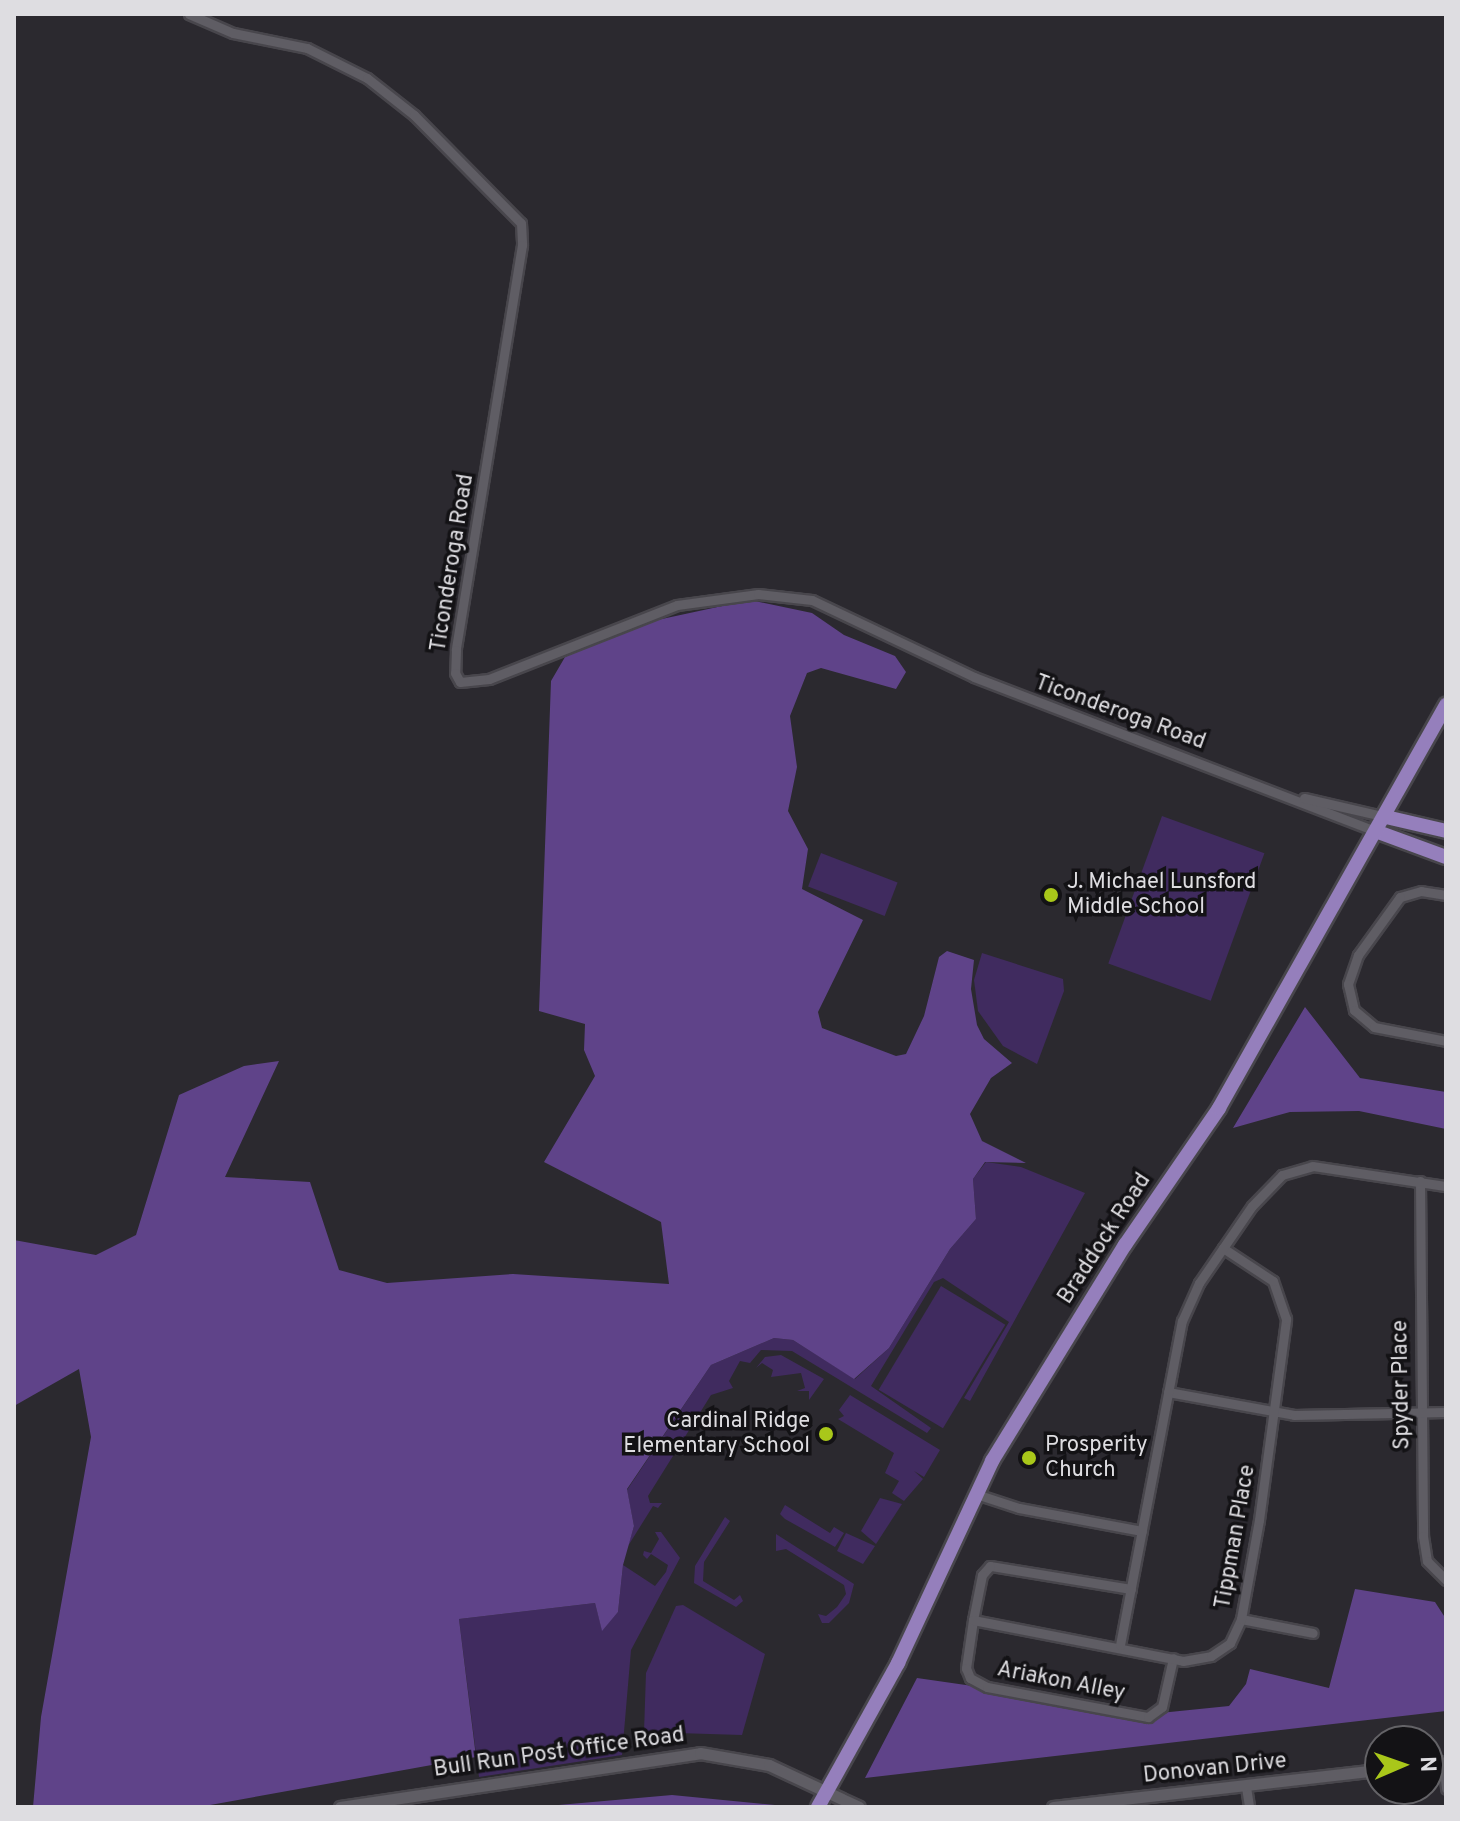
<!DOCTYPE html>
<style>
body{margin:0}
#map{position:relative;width:1460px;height:1821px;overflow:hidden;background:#2b292f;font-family:Overpass,sans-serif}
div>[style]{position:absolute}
.green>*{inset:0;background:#402b5f;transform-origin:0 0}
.forest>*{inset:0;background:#5f4389}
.roads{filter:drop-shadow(2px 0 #48464c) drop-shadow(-2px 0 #48464c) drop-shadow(0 2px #48464c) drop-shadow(0 -2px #48464c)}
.minor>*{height:9px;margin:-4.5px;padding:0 4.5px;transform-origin:4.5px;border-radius:4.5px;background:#5f5d64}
.tertiary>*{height:11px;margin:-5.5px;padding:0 5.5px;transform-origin:5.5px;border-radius:5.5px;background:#5f5d64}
.primary>*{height:14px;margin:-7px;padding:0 7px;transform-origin:7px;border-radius:7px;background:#957fbc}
.dots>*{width:22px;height:22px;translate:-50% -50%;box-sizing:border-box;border:4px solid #131215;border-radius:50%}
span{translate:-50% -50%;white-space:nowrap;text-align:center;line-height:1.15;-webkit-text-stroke:7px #131215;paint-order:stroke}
.street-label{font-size:22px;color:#dedde1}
.poi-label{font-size:22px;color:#dedde1}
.left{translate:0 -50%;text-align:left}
.right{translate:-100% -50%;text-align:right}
.frame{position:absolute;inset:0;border:16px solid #dedde1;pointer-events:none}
.north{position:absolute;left:1364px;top:1725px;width:80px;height:80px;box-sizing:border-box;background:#131215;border:2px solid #646367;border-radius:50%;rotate:88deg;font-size:22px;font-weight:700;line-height:32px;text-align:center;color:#dedde1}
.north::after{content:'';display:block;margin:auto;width:28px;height:36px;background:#a9c71a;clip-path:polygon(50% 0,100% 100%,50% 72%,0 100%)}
</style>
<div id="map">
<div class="green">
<div style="left:1162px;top:816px;width:109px;height:157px;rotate:20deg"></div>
<div style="left:821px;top:853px;width:82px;height:36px;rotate:21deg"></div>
<div style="clip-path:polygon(982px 953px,1063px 979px,1064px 991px,1037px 1064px,1003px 1046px,978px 1011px,974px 980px)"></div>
<div style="clip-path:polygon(986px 1162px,1021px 1167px,1085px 1193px,970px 1401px,964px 1398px,1009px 1322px,943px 1278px,934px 1282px,871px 1386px,931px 1428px,927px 1433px,792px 1351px,761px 1350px,750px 1363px,740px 1361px,729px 1381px,733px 1388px,711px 1395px,648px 1496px,650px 1503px,662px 1503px,658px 1508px,653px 1506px,628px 1546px,634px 1526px,627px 1490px,711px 1365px,774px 1338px,793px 1340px,855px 1379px,889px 1348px,950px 1249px,976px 1219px,973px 1179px)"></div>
<div style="left:941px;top:1286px;width:75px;height:121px;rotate:31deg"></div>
<div style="clip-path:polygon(781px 1355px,824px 1379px,809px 1400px,809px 1391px,797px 1391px,805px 1388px,801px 1373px,771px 1377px,773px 1370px,762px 1363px,756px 1368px,765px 1357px)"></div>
<div style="clip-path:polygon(850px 1395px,940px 1450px,924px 1477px,914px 1471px,923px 1479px,904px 1501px,892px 1493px,899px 1481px,885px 1473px,894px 1453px,838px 1419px,844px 1416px,839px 1410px)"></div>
<div style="clip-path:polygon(880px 1498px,902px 1504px,876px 1544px,861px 1531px)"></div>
<div style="clip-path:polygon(785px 1505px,830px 1533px,834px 1527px,844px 1533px,835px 1547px,785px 1519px,780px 1514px)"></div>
<div style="clip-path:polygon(725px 1517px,730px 1521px,704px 1562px,703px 1581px,734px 1600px,740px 1595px,743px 1601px,736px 1607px,694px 1583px,695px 1566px)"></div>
<div style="clip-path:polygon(655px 1532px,661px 1532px,680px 1558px,631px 1650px,622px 1755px,479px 1777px,459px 1619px,595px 1603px,602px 1630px,618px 1612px,623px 1565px,655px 1586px,666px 1572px,668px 1565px,651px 1554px,647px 1559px,643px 1555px,644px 1551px,651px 1553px,659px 1539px)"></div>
<div style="clip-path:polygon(846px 1533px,875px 1546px,863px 1564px,837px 1551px)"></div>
<div style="clip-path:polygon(776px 1534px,854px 1584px,849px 1603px,829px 1623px,822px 1623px,818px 1614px,826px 1616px,837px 1607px,846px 1594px,844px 1585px,786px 1549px,776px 1551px)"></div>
<div style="clip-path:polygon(683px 1605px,765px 1654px,742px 1735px,644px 1732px,646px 1673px,676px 1606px)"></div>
</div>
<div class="forest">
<div style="clip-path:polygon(750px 600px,812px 613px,844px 635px,895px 656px,906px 672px,896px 689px,821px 668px,807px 673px,790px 716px,797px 767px,788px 811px,808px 849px,802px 889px,863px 920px,818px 1012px,822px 1028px,896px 1056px,906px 1054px,924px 1016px,939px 957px,947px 951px,974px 960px,971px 989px,977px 1025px,984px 1039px,1012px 1063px,991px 1078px,970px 1114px,982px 1141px,1026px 1163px,985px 1162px,973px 1179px,976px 1219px,950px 1249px,889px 1348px,854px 1379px,793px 1340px,774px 1338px,711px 1365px,627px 1489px,634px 1526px,623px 1565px,618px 1612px,602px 1631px,595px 1603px,459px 1619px,476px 1757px,199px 1807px,33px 1807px,41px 1717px,91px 1437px,79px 1369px,14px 1406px,14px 1240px,96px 1255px,136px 1235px,179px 1095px,244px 1066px,279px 1061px,225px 1177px,310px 1182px,339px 1270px,387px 1283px,513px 1274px,669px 1284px,661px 1222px,544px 1162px,595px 1076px,584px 1050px,585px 1024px,539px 1011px,551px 681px,565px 657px,634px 625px)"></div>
<div style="clip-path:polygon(1305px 1007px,1360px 1078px,1446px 1092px,1446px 1129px,1359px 1111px,1290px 1112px,1233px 1128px)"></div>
<div style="clip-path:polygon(1355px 1589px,1435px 1602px,1446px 1619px,1446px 1711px,865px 1778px,917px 1678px,1160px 1713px,1229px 1706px,1246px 1684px,1250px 1669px,1329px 1688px)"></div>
<div style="clip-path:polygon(672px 1795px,775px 1805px,536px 1807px)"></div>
</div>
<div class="roads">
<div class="minor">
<div style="left:189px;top:14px;width:48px;rotate:23.4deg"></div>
<div style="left:233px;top:33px;width:76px;rotate:11.5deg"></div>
<div style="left:307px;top:48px;width:67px;rotate:26.6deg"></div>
<div style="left:367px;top:78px;width:60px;rotate:38.2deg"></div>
<div style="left:414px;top:115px;width:152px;rotate:45.3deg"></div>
<div style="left:521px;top:223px;width:22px;rotate:87deg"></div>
<div style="left:522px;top:245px;width:410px;rotate:99.3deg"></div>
<div style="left:456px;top:650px;width:23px;rotate:92deg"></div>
<div style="left:455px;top:673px;width:10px;rotate:61deg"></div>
<div style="left:460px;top:682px;width:29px;rotate:-6deg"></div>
<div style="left:489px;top:679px;width:202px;rotate:-21.5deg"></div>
<div style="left:677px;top:605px;width:82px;rotate:-7.7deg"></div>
<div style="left:758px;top:594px;width:54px;rotate:6.3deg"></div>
<div style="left:812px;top:600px;width:179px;rotate:25.4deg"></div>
<div style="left:974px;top:677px;width:433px;rotate:21deg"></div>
<div style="left:1304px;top:798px;width:84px;rotate:13deg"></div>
<div style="left:1446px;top:895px;width:25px;rotate:-171deg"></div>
<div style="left:1421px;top:891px;width:22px;rotate:164deg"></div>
<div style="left:1400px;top:897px;width:72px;rotate:125.9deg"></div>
<div style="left:1358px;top:955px;width:31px;rotate:109deg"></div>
<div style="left:1348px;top:984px;width:27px;rotate:77deg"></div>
<div style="left:1354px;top:1010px;width:26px;rotate:40deg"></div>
<div style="left:1374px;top:1027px;width:73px;rotate:11deg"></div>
<div style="left:1420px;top:1181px;width:355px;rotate:89.5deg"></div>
<div style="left:1423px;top:1536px;width:25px;rotate:81deg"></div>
<div style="left:1427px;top:1561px;width:27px;rotate:45deg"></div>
<div style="left:1168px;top:1392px;width:128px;rotate:10.3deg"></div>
<div style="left:1294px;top:1415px;width:152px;rotate:-1.1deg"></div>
<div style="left:976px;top:1494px;width:45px;rotate:18deg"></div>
<div style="left:1019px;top:1508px;width:125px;rotate:10.6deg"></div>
<div style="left:1131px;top:1589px;width:143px;rotate:-170.7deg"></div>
<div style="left:990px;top:1566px;width:12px;rotate:132deg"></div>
<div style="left:982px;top:1575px;width:46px;rotate:101.3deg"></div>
<div style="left:973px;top:1620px;width:49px;rotate:98.3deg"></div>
<div style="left:966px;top:1668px;width:11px;rotate:68deg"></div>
<div style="left:970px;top:1678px;width:19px;rotate:28deg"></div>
<div style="left:987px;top:1687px;width:164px;rotate:10.6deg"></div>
<div style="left:1148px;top:1717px;width:17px;rotate:-36deg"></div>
<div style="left:1162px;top:1707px;width:50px;rotate:-77.3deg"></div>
<div style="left:1241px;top:1619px;width:73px;rotate:11deg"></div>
<div style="left:973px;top:1620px;width:214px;rotate:11deg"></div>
<div style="left:1183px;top:1661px;width:28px;rotate:-10deg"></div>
<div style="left:1211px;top:1656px;width:23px;rotate:-34deg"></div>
<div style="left:1230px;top:1643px;width:26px;rotate:-65deg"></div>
<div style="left:1241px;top:1619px;width:101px;rotate:-79.7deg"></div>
<div style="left:1259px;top:1520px;width:203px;rotate:-82.3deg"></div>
<div style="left:1286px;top:1319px;width:40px;rotate:-108.9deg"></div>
<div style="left:1273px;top:1281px;width:60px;rotate:-146.6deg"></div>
<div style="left:1120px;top:1645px;width:330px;rotate:-79.2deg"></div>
<div style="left:1182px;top:1321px;width:42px;rotate:-65.9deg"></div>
<div style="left:1199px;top:1283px;width:93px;rotate:-55.5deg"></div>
<div style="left:1252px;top:1206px;width:43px;rotate:-45.9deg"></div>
<div style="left:1282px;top:1175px;width:32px;rotate:-16deg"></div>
<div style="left:1313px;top:1166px;width:134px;rotate:8.6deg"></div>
<div style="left:1443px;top:1763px;width:26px;rotate:83deg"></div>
<div style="left:1246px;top:1787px;width:20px;rotate:81deg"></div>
</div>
<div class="tertiary">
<div style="left:1428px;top:1764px;width:18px;rotate:-6deg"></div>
<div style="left:340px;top:1807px;width:364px;rotate:-8.5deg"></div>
<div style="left:700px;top:1753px;width:70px;rotate:9.9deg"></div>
<div style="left:769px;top:1765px;width:99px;rotate:25deg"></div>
<div style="left:1053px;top:1807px;width:329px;rotate:-6.5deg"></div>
</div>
<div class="primary">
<div style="left:1386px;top:817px;width:62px;rotate:13.1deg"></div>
<div style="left:1378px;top:832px;width:72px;rotate:20.2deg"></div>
<div style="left:818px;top:1807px;width:165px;rotate:-60.9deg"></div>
<div style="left:898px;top:1663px;width:223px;rotate:-65deg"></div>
<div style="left:992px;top:1461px;width:254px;rotate:-58.4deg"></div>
<div style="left:1125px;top:1245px;width:166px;rotate:-55.5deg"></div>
<div style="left:1219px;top:1108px;width:463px;rotate:-60.6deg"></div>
</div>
</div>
<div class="dots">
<div style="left:1051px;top:895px;background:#a9c71a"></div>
<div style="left:826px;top:1434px;background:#a9c71a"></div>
<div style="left:1029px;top:1458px;background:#a9c71a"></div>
</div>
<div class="street-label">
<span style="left:453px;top:563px;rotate:-81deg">Ticonderoga Road</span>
<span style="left:1120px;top:713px;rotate:20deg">Ticonderoga Road</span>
<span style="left:1105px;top:1239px;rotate:-57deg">Braddock Road</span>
<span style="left:1402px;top:1385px;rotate:-91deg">Spyder Place</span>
<span style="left:1236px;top:1537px;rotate:-80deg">Tippman Place</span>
<span style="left:1061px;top:1682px;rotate:11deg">Ariakon Alley</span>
<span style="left:559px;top:1753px;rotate:-8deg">Bull Run Post Office Road</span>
<span style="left:1215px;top:1769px;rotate:-6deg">Donovan Drive</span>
</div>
<div class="poi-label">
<span class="left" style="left:1067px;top:895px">J. Michael Lunsford<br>Middle School</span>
<span class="right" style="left:810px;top:1434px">Cardinal Ridge<br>Elementary School</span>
<span class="left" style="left:1045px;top:1458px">Prosperity<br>Church</span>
</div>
<div class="frame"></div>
<div class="north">N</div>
</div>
